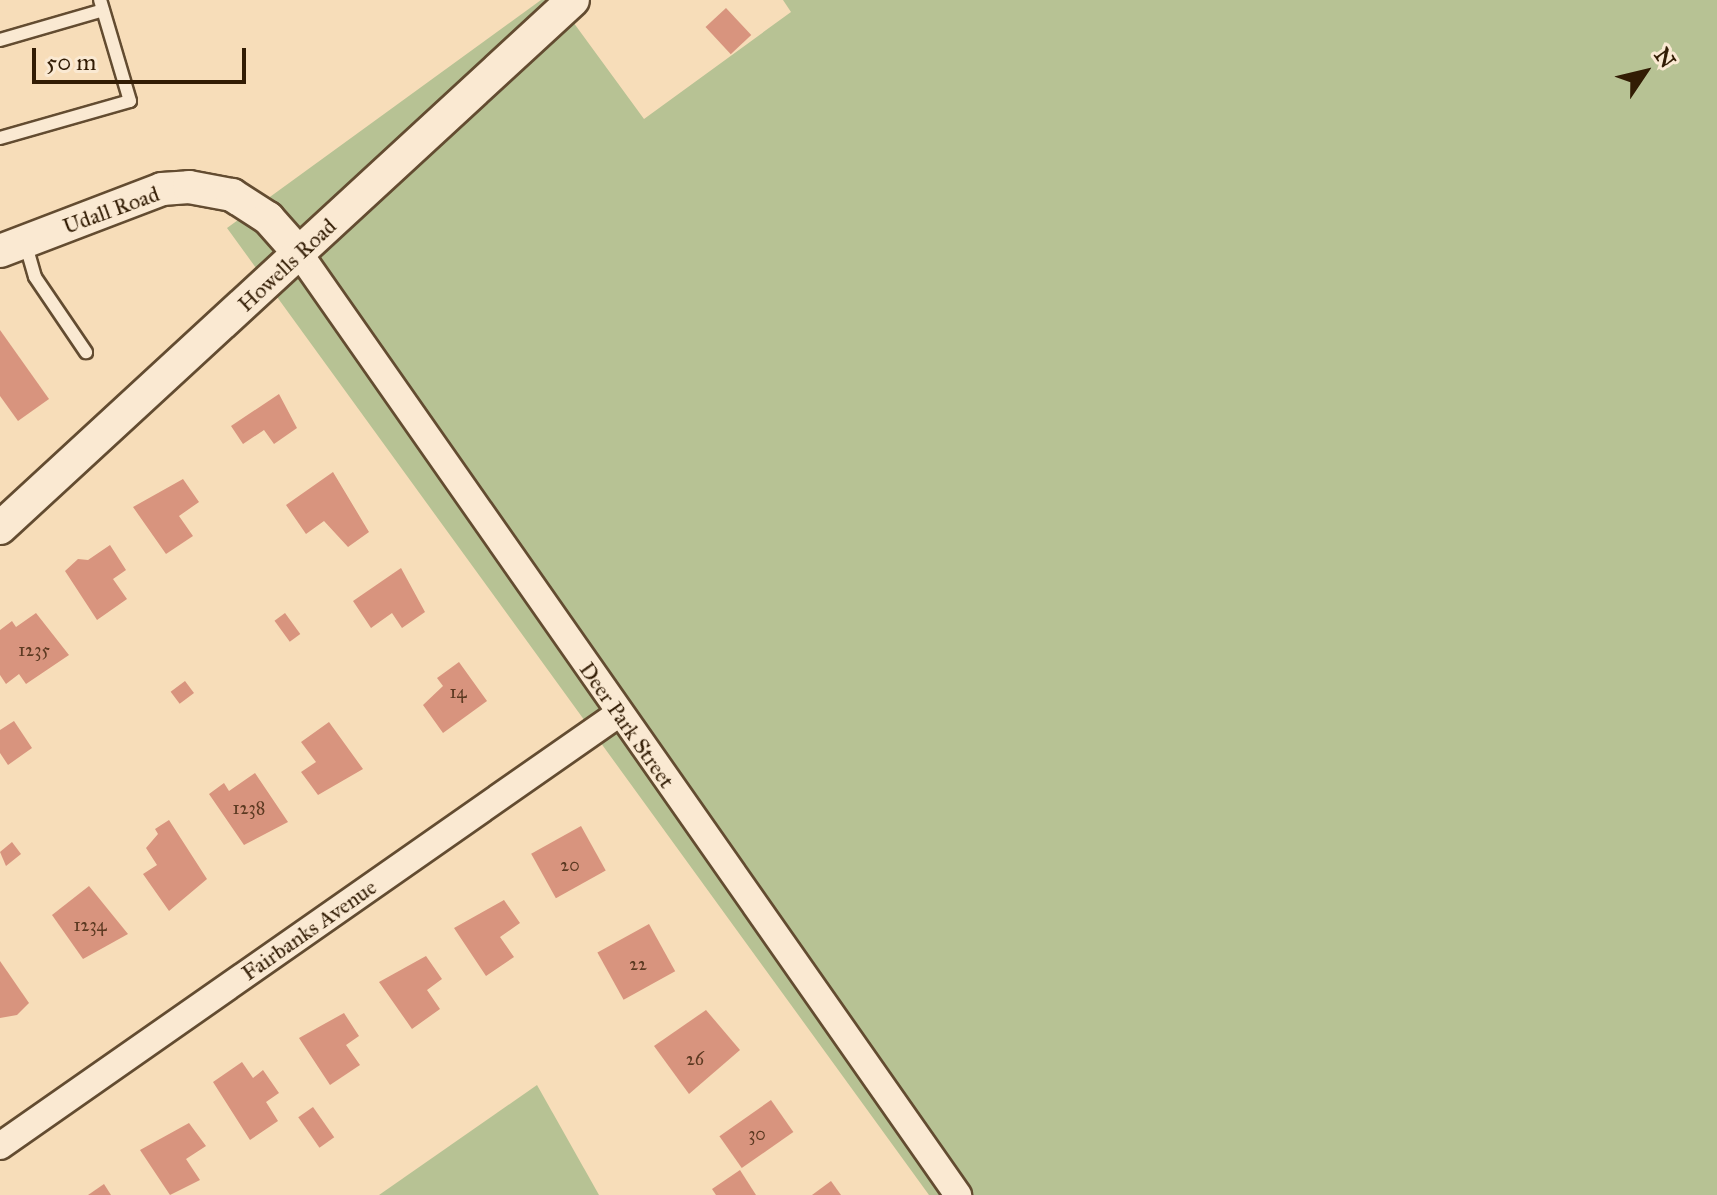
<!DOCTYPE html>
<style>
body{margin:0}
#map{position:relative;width:1717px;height:1195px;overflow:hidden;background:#f7ddb9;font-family:"IM FELL Great Primer",serif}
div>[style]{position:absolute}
.green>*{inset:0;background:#b7c294}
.building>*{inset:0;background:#d8947e;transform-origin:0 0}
.roads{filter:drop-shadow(2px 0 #634c31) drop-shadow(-2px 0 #634c31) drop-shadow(0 2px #634c31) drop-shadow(0 -2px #634c31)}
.service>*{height:12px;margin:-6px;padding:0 6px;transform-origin:6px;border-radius:6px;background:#fae9d2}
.minor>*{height:26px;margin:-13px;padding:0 13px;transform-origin:13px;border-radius:13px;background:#fae9d2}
.tertiary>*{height:32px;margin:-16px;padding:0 16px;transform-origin:16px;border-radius:16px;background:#fae9d2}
span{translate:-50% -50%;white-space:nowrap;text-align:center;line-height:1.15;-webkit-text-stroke:6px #fae9d2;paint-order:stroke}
.number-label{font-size:18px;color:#5c3a22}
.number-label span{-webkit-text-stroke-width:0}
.street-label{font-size:22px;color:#321c04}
.north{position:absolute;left:1605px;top:32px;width:80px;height:80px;-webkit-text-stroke:6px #fae9d2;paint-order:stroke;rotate:55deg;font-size:22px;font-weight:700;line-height:32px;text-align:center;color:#321c04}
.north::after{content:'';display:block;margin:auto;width:28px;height:36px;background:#321c04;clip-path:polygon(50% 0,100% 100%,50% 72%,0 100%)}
.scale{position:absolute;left:32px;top:48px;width:214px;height:36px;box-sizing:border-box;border:4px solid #321c04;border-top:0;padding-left:10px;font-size:24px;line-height:28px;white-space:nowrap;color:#321c04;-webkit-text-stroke:6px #fae9d2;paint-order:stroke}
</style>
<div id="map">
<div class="green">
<div style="clip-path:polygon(541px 0,557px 0,644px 119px,791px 12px,783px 0,1717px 0,1717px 1195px,929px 1195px,227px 228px)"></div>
<div style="clip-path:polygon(537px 1085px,599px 1195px,379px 1195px)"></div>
</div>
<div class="building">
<div style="left:726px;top:8px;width:37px;height:28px;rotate:47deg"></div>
<div style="clip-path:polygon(0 330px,49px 399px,18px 421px,0 396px)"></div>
<div style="clip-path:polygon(279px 394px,297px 428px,274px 444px,264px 430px,243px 444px,231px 426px)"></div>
<div style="clip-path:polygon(333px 472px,369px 532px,348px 547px,324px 521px,306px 534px,286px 505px)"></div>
<div style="clip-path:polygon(183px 479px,199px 502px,179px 516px,193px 536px,166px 554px,133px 507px)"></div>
<div style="clip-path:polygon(110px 545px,126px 570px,113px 579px,127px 599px,97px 620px,65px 571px,78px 559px,88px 560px)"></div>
<div style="clip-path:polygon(401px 568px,425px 612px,402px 628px,392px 613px,371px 628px,353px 601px)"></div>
<div style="clip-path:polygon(36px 613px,69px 655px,26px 684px,19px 674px,6px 684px,0 675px,0 630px,12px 621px,16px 627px)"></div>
<div style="left:285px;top:613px;width:26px;height:13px;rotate:54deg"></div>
<div style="clip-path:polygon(459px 662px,487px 701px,443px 733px,423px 705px,443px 686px,437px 678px)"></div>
<div style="left:185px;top:681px;width:15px;height:18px;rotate:53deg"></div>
<div style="clip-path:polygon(14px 721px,32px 748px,8px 765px,0 753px,0 730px)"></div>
<div style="clip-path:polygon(329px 722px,363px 769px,318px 795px,301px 772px,316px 762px,301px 742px)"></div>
<div style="clip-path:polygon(255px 773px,288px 822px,244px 845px,209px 794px,224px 783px,229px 791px)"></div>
<div style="clip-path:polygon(169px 820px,207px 879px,169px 911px,143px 874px,157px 865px,146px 848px,158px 834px,155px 829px)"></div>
<div style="left:581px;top:826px;width:51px;height:57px;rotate:61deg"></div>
<div style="clip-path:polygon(12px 842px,21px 854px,6px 866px,0 852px)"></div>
<div style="clip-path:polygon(89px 886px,128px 934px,83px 959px,52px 915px)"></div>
<div style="clip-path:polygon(504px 900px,520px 923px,500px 937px,514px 957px,486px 976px,454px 928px)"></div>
<div style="left:649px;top:924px;width:54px;height:59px;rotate:61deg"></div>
<div style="clip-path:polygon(426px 956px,442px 979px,427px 990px,440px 1009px,412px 1029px,379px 982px)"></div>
<div style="clip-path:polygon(0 961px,29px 1003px,17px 1015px,0 1018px)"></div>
<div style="clip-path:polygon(706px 1010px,740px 1050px,689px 1094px,654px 1046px)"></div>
<div style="clip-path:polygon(344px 1013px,359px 1036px,346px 1045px,360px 1065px,330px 1085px,299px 1038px)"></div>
<div style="clip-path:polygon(242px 1062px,253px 1078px,263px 1070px,279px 1093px,266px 1102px,278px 1121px,250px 1140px,213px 1082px)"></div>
<div style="left:771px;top:1100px;width:39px;height:63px;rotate:55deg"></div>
<div style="left:313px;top:1107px;width:37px;height:18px;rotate:55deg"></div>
<div style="clip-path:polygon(189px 1123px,206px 1146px,186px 1159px,200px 1180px,170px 1195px,140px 1150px)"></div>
<div style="clip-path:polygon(740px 1170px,756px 1195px,716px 1195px,712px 1189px)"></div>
<div style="clip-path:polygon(831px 1181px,841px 1195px,812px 1195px)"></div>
<div style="clip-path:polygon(104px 1184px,111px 1195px,88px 1195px)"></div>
</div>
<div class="roads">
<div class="service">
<div style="left:0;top:40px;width:107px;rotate:-16.2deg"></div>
<div style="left:0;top:138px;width:135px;rotate:-15.9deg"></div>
<div style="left:130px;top:101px;width:105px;rotate:-106.5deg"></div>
<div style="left:25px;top:242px;width:36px;rotate:74deg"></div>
<div style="left:35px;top:277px;width:91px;rotate:55.8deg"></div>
</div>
<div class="minor">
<div style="left:299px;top:253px;width:1150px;rotate:55.02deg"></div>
<div style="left:0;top:1146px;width:754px;rotate:-34.95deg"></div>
</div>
<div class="tertiary">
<div style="left:0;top:251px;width:173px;rotate:-20.9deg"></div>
<div style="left:162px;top:189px;width:27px;rotate:-4deg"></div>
<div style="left:189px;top:187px;width:44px;rotate:10.5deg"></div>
<div style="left:232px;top:195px;width:43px;rotate:32.6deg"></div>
<div style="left:268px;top:218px;width:47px;rotate:48.5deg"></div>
<div style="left:0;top:528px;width:779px;rotate:-42.66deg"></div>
</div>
</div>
<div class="number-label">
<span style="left:34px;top:650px">1235</span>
<span style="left:458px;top:692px">14</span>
<span style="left:249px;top:808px">1238</span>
<span style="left:570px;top:865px">20</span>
<span style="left:90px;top:925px">1234</span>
<span style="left:638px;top:964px">22</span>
<span style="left:695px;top:1059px">26</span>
<span style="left:757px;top:1134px">30</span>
</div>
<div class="street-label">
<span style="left:111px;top:210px;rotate:-20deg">Udall Road</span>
<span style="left:287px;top:265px;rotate:-43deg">Howells Road</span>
<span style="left:627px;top:725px;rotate:55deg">Deer Park Street</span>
<span style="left:309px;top:930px;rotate:-35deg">Fairbanks Avenue</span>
</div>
<div class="north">N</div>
<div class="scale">50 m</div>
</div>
